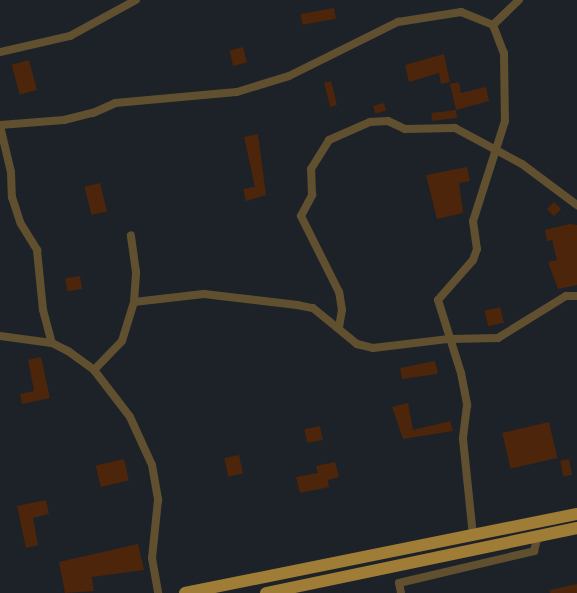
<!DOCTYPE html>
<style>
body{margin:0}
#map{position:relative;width:577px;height:593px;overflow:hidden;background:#1d2228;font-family:"Open Sans",sans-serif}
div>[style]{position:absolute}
.building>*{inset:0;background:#4c250a;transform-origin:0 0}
.street>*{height:8px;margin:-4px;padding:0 4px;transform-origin:4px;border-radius:4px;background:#615030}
.primary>*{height:12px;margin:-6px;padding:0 6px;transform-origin:6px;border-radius:6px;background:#a07d36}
span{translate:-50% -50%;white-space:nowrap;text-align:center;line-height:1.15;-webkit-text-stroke:3.5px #14181e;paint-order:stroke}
</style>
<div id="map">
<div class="building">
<div style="left:334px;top:8px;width:11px;height:34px;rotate:80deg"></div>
<div style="left:243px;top:47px;width:16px;height:14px;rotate:76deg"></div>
<div style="clip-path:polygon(444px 54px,450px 82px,441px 84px,439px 73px,409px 82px,405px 65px)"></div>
<div style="left:29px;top:60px;width:31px;height:18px;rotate:75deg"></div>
<div style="left:331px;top:81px;width:25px;height:7px;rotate:76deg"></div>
<div style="clip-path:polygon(459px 82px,461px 93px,486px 87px,489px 101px,456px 110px,450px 84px)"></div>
<div style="left:384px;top:103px;width:8px;height:11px;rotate:76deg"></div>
<div style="left:456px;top:110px;width:8px;height:25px;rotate:83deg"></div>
<div style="clip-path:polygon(258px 134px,266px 195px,246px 201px,243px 189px,255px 187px,244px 137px)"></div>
<div style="clip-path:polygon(467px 167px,470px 181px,459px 183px,463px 213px,437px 219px,426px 175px)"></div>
<div style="left:100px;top:183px;width:29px;height:16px;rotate:76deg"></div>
<div style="left:554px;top:202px;width:10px;height:10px;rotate:45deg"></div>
<div style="clip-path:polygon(570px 224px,577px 225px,577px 285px,558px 289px,548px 262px,557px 260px,552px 240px,547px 241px,545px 230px)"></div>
<div style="left:80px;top:276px;width:13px;height:15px;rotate:81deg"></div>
<div style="left:500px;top:307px;width:16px;height:16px;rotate:76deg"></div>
<div style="clip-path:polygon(41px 357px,50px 398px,22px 404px,20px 394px,34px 391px,28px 360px)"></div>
<div style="clip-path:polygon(435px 361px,438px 374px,402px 379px,400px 368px)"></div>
<div style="clip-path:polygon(408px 403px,413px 430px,450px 421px,453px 431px,403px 439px,392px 407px)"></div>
<div style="left:549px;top:422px;width:37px;height:48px;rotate:77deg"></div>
<div style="left:320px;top:426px;width:14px;height:16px;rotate:78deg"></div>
<div style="left:239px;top:455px;width:19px;height:15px;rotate:78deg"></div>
<div style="left:124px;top:459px;width:22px;height:29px;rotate:77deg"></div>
<div style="left:569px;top:459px;width:16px;height:9px;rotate:79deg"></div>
<div style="clip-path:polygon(335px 462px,339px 477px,328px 480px,329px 487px,300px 493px,296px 477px,318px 473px,316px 466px)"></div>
<div style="clip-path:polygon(46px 500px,49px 514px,33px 518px,38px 545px,26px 548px,17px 506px)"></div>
<div style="clip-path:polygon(138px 544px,144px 570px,92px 577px,94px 591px,65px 593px,59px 562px)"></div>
<div style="clip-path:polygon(577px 584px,577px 593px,550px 593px,550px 590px)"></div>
</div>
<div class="street">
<div style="left:493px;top:25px;width:36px;rotate:-44deg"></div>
<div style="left:0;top:52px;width:72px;rotate:-12.9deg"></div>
<div style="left:70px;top:36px;width:75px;rotate:-28.6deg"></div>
<div style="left:0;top:125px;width:64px;rotate:-4.5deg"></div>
<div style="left:64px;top:120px;width:30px;rotate:-14deg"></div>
<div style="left:93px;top:113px;width:24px;rotate:-24deg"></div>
<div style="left:115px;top:103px;width:122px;rotate:-5.2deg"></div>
<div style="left:237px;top:92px;width:54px;rotate:-17.1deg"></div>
<div style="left:289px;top:76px;width:122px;rotate:-26.4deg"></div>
<div style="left:398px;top:22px;width:64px;rotate:-9deg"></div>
<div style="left:461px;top:12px;width:35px;rotate:22deg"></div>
<div style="left:493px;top:25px;width:30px;rotate:69deg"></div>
<div style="left:504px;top:53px;width:68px;rotate:89.2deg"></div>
<div style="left:505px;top:121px;width:105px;rotate:107.7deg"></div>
<div style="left:473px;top:221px;width:28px;rotate:82deg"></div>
<div style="left:477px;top:249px;width:12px;rotate:110deg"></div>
<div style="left:473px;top:260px;width:53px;rotate:131.2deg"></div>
<div style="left:438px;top:300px;width:77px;rotate:72.5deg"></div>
<div style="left:461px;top:373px;width:33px;rotate:79deg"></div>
<div style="left:467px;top:405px;width:34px;rotate:97deg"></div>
<div style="left:463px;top:439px;width:98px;rotate:84.1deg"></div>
<div style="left:0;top:126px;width:47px;rotate:76.6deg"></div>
<div style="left:11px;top:172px;width:25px;rotate:88deg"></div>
<div style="left:12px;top:197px;width:28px;rotate:72deg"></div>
<div style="left:21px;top:224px;width:31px;rotate:58deg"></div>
<div style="left:37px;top:250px;width:60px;rotate:84.3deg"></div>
<div style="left:43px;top:310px;width:34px;rotate:75deg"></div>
<div style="left:134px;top:302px;width:70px;rotate:-6.5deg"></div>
<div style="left:204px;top:294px;width:94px;rotate:6.7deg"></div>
<div style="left:297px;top:305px;width:16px;rotate:11deg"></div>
<div style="left:313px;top:308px;width:57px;rotate:39.3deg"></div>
<div style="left:357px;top:344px;width:16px;rotate:14deg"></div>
<div style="left:373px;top:348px;width:77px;rotate:-6.8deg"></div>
<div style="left:449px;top:339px;width:49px;rotate:-1.2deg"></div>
<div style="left:498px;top:338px;width:80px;rotate:-31.7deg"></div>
<div style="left:566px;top:296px;width:11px"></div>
<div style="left:339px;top:327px;width:17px;rotate:-80deg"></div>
<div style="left:342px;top:310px;width:18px;rotate:-99deg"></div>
<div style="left:339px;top:292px;width:85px;rotate:-116.6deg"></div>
<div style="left:301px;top:216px;width:24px;rotate:-62deg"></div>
<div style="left:312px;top:195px;width:26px;rotate:-92deg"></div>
<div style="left:311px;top:169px;width:34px;rotate:-58deg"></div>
<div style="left:329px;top:140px;width:45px;rotate:-23.7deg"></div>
<div style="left:370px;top:122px;width:18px;rotate:-3deg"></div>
<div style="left:388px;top:121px;width:19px;rotate:25deg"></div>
<div style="left:405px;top:129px;width:50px;rotate:-1.1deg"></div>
<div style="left:455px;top:128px;width:76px;rotate:28.2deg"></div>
<div style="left:522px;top:164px;width:69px;rotate:36.7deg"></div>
<div style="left:0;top:336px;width:52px;rotate:7.7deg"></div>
<div style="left:52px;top:343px;width:18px;rotate:27deg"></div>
<div style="left:68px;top:351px;width:32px;rotate:36deg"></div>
<div style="left:94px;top:370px;width:59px;rotate:52.5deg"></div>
<div style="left:130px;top:417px;width:53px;rotate:65.4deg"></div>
<div style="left:152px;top:465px;width:36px;rotate:80deg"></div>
<div style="left:158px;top:500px;width:58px;rotate:95.9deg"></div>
<div style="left:152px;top:558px;width:36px;rotate:80deg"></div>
<div style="left:94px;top:370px;width:40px;rotate:-46deg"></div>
<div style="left:122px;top:341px;width:41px;rotate:-72.9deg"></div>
<div style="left:134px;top:302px;width:30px;rotate:-86deg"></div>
<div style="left:136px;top:272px;width:37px;rotate:-98deg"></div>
<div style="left:401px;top:593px;width:10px;rotate:-101deg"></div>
<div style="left:399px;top:583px;width:139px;rotate:-13.3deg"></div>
<div style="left:534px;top:551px;width:16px;rotate:-75deg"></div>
</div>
<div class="primary">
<div style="left:185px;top:593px;width:400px;rotate:-11.4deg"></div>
<div style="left:266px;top:593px;width:318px;rotate:-11.8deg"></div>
</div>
</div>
